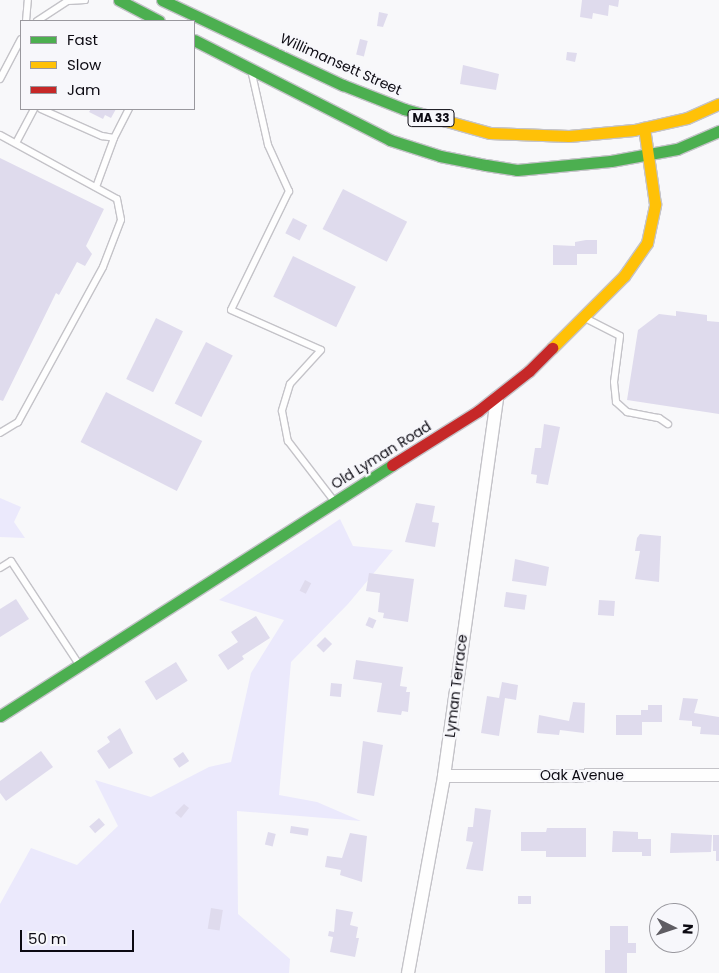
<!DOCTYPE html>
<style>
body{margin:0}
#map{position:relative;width:719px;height:973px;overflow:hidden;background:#f8f8fa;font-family:Poppins,sans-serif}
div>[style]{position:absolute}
.green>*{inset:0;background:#ebe9fc}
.building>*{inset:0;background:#dfdbed;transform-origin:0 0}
.roads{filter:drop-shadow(1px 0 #c4c3c8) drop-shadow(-1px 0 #c4c3c8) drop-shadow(0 1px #c4c3c8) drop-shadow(0 -1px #c4c3c8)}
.lane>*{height:6px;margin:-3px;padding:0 3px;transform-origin:3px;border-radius:3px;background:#fefefe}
.street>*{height:12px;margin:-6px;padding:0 6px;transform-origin:6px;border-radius:6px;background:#fefefe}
.fast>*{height:11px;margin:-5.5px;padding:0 5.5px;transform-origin:5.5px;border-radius:5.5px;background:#4caf50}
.slow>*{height:11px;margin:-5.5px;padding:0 5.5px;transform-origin:5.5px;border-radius:5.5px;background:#ffc107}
.jam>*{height:11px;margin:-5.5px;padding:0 5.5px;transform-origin:5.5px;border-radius:5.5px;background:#c62828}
span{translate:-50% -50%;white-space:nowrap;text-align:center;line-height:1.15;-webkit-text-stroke:4.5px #f7f7fb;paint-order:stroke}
.shield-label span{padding:1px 4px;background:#f7f7fb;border:1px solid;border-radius:4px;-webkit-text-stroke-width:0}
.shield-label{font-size:12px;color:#0c0a12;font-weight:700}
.street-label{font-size:14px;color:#0c0a12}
.legend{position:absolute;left:20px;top:20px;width:175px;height:90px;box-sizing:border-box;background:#f7f7fb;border:1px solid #99989e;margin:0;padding:6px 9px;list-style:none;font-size:15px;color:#0c0a12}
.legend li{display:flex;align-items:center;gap:10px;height:25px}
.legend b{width:25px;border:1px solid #99989e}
.north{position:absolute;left:649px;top:903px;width:50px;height:50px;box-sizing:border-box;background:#f7f7fb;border:1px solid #99989e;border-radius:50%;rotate:94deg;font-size:14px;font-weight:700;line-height:20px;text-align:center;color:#0c0a12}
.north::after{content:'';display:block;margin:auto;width:18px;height:22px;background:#5f5d63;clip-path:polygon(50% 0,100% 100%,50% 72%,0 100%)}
.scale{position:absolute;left:20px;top:930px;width:114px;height:22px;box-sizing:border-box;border:2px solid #0c0a12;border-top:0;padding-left:6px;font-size:15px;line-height:18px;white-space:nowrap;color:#0c0a12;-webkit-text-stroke:4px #f7f7fb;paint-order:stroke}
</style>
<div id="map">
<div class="green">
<div style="clip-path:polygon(0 498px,21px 507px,14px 522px,25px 538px,0 537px)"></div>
<div style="clip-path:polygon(340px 519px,353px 546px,393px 550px,348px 604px,291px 662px,279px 795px,317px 802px,361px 821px,237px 811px,238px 914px,290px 959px,289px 973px,0 973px,0 904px,31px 848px,77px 865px,118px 826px,95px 780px,151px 797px,209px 767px,231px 762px,251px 673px,284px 620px,219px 600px)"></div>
</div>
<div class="building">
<div style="clip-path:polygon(582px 0,619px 0,618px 7px,609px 5px,608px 16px,593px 13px,592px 19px,580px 17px)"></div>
<div style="clip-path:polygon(379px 12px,388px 14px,383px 27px,377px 26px)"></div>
<div style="left:360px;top:39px;width:8px;height:16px;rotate:14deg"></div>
<div style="clip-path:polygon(567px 52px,577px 53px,575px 62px,566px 60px)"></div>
<div style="clip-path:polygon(463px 65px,499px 74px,496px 90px,460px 84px)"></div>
<div style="clip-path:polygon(91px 109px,116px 109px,111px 118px,105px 115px,103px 119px,89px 112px)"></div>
<div style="clip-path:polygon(0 158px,104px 209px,86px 246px,92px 254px,85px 266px,77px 262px,59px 295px,56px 293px,3px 401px,0 400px)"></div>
<div style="left:343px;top:189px;width:72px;height:45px;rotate:27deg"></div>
<div style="left:293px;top:218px;width:16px;height:17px;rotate:27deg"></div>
<div style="clip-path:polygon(586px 240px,597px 240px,597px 254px,577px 254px,577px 265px,553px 265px,553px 245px,575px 246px,575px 242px)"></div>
<div style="left:293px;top:256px;width:70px;height:45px;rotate:26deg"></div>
<div style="clip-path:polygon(676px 311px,707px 315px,707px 321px,719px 322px,719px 414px,627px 400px,638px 330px,659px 314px,676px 316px)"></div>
<div style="left:156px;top:318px;width:30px;height:68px;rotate:26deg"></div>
<div style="left:206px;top:342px;width:30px;height:69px;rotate:27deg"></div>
<div style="left:106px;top:392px;width:108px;height:56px;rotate:27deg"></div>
<div style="clip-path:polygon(544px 424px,560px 427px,548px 485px,536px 483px,537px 475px,531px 474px,535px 448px,541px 448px)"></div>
<div style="clip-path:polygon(416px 503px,435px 506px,432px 522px,439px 523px,435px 547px,405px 542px)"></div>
<div style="clip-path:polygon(640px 534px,661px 536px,659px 582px,635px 579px,640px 551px,635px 551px,637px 538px)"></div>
<div style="clip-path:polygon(515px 559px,549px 567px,546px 586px,512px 581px)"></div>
<div style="clip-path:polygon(369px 573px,414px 579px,408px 622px,383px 618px,384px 613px,378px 612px,380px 593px,366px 591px)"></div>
<div style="left:305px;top:580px;width:7px;height:12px;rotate:27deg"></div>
<div style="left:506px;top:592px;width:21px;height:15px;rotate:8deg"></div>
<div style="clip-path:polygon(16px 599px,29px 619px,0 637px,0 609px)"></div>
<div style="left:599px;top:600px;width:16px;height:15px;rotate:4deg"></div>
<div style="clip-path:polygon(256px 616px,270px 638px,242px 656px,244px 659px,228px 670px,218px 655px,238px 642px,231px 632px)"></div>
<div style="left:369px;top:617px;width:8px;height:9px;rotate:23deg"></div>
<div style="left:325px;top:637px;width:10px;height:12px;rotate:45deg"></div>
<div style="clip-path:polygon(356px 660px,403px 667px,400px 686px,407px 687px,406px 692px,410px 692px,408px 712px,402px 711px,401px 715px,377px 712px,382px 683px,353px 679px)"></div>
<div style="left:176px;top:662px;width:22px;height:37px;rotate:58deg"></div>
<div style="clip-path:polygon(502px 682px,518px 685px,516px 700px,505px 698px,499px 736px,481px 733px,487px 696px,499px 698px)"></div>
<div style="left:331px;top:683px;width:11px;height:13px;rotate:5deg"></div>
<div style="clip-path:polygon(683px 698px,698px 699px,694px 713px,719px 717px,719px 735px,700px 734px,701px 727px,692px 726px,692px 721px,679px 720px)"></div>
<div style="clip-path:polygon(573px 702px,585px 703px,584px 733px,560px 730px,559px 735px,537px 733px,539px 715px,569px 721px)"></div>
<div style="clip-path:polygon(648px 705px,662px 705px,662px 722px,642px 722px,642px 735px,616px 735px,616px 715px,641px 715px,641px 710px,648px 710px)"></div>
<div style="clip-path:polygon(120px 728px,133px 753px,109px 769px,97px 751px,110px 742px,107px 737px)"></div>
<div style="clip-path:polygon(363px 741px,383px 745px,374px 796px,357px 793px)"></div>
<div style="clip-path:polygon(41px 751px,53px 767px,6px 801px,0 793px,0 781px)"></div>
<div style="left:183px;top:752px;width:11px;height:12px;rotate:56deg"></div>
<div style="clip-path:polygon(184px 804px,189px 808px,181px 818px,175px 813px)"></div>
<div style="clip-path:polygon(475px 808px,491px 810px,483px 871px,466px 869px,473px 842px,466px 841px,468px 827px,473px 827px)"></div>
<div style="left:99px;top:818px;width:9px;height:13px;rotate:49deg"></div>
<div style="left:291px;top:826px;width:18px;height:7px;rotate:9deg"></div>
<div style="clip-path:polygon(547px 828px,586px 828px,586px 857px,546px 857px,546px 851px,521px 851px,521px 832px,546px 832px)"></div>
<div style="clip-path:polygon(613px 831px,638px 832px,638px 839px,651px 839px,651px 856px,642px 856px,642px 852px,612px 852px)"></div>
<div style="left:268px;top:832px;width:8px;height:13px;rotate:14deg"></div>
<div style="clip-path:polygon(350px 833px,367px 836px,362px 882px,340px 875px,341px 870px,325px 867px,327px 856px,342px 858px)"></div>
<div style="clip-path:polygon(671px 833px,712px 835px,711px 852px,670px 853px)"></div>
<div style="clip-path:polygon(713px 835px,719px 835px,719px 861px,716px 861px,716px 851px,713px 851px)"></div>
<div style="left:518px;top:896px;width:13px;height:8px"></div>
<div style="left:211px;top:908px;width:12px;height:21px;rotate:9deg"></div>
<div style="clip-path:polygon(336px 909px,353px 912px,350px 925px,358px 927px,356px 938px,359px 938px,355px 957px,330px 952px,333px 937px,328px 936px,329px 931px,334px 932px)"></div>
<div style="clip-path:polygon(610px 926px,628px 926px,628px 943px,636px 943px,636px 953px,627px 953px,627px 973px,605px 973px,605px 950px,610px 950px)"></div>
</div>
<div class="roads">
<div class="lane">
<div style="left:26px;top:21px;width:21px;rotate:-85deg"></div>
<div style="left:37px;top:21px;width:37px;rotate:-33deg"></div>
<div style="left:68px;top:1px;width:17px;rotate:-3deg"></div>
<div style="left:252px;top:74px;width:73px;rotate:77.3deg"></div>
<div style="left:268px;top:145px;width:51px;rotate:65.5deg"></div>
<div style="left:289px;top:191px;width:132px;rotate:116deg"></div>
<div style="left:231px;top:310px;width:98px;rotate:24deg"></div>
<div style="left:321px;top:350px;width:46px;rotate:132.4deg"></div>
<div style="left:290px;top:384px;width:28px;rotate:107deg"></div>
<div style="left:282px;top:411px;width:31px;rotate:79deg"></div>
<div style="left:288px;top:441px;width:76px;rotate:52.5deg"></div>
<div style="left:0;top:79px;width:45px;rotate:-62.3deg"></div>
<div style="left:41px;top:109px;width:67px;rotate:23.9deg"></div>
<div style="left:102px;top:136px;width:12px;rotate:9deg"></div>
<div style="left:0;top:135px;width:133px;rotate:28.7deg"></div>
<div style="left:117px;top:199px;width:21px;rotate:79deg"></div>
<div style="left:121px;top:220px;width:50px;rotate:111deg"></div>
<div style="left:103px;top:267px;width:177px;rotate:118.7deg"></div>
<div style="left:18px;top:422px;width:21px;rotate:149deg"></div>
<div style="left:16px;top:143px;width:38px;rotate:-62deg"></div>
<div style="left:96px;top:187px;width:52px;rotate:-69.8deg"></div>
<div style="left:114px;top:138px;width:33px;rotate:-63deg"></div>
<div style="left:585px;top:318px;width:39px;rotate:27deg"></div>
<div style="left:620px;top:336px;width:46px;rotate:97.4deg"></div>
<div style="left:614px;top:382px;width:20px;rotate:84deg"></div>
<div style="left:616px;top:402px;width:15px;rotate:42deg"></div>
<div style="left:627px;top:412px;width:33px;rotate:11deg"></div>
<div style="left:659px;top:418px;width:11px;rotate:34deg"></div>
<div style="left:0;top:568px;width:13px;rotate:-32deg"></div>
<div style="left:11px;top:561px;width:122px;rotate:56.7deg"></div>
</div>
<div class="street">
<div style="left:444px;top:776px;width:275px;rotate:-0.2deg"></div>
<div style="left:408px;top:973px;width:200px;rotate:-79.6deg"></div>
<div style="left:444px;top:776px;width:382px;rotate:-82deg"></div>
</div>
<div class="fast">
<div style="left:119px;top:0;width:45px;rotate:27.7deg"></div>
<div style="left:162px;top:0;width:200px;rotate:25.2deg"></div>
<div style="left:343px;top:85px;width:66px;rotate:21.5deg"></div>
<div style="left:404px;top:109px;width:41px;rotate:15.8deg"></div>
<div style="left:194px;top:40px;width:220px;rotate:27deg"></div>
<div style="left:390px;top:140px;width:52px;rotate:17.7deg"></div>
<div style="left:440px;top:156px;width:47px;rotate:11.1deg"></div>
<div style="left:486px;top:165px;width:31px;rotate:9deg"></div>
<div style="left:517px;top:170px;width:94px;rotate:-5.5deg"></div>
<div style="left:611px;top:161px;width:67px;rotate:-10.3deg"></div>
<div style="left:677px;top:149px;width:46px;rotate:-23.2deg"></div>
<div style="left:0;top:716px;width:465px;rotate:-32.6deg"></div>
</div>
<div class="slow">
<div style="left:443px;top:120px;width:49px;rotate:15.5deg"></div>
<div style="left:490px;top:133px;width:79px;rotate:2.2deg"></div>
<div style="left:569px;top:136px;width:65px;rotate:-5.3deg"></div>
<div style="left:634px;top:130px;width:54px;rotate:-12.8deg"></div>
<div style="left:687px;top:118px;width:35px;rotate:-24deg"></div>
<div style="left:552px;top:348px;width:102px;rotate:-45deg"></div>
<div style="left:624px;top:276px;width:40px;rotate:-55.1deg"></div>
<div style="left:647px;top:243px;width:40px;rotate:-78deg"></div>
<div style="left:655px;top:204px;width:77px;rotate:-98.2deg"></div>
</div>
<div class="jam">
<div style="left:392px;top:465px;width:102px;rotate:-32.1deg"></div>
<div style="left:478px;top:411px;width:65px;rotate:-38.1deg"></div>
<div style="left:529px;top:371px;width:33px;rotate:-45deg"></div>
</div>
</div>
<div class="shield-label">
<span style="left:431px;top:118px">MA 33</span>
</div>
<div class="street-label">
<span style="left:341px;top:64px;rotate:24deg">Willimansett Street</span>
<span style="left:381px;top:455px;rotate:-32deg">Old Lyman Road</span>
<span style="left:456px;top:686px;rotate:-83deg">Lyman Terrace</span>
<span style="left:582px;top:775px">Oak Avenue</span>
</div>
<ul class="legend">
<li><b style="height:6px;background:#4caf50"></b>Fast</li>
<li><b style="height:6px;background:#ffc107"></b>Slow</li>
<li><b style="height:6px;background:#c62828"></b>Jam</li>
</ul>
<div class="north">N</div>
<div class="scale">50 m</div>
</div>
